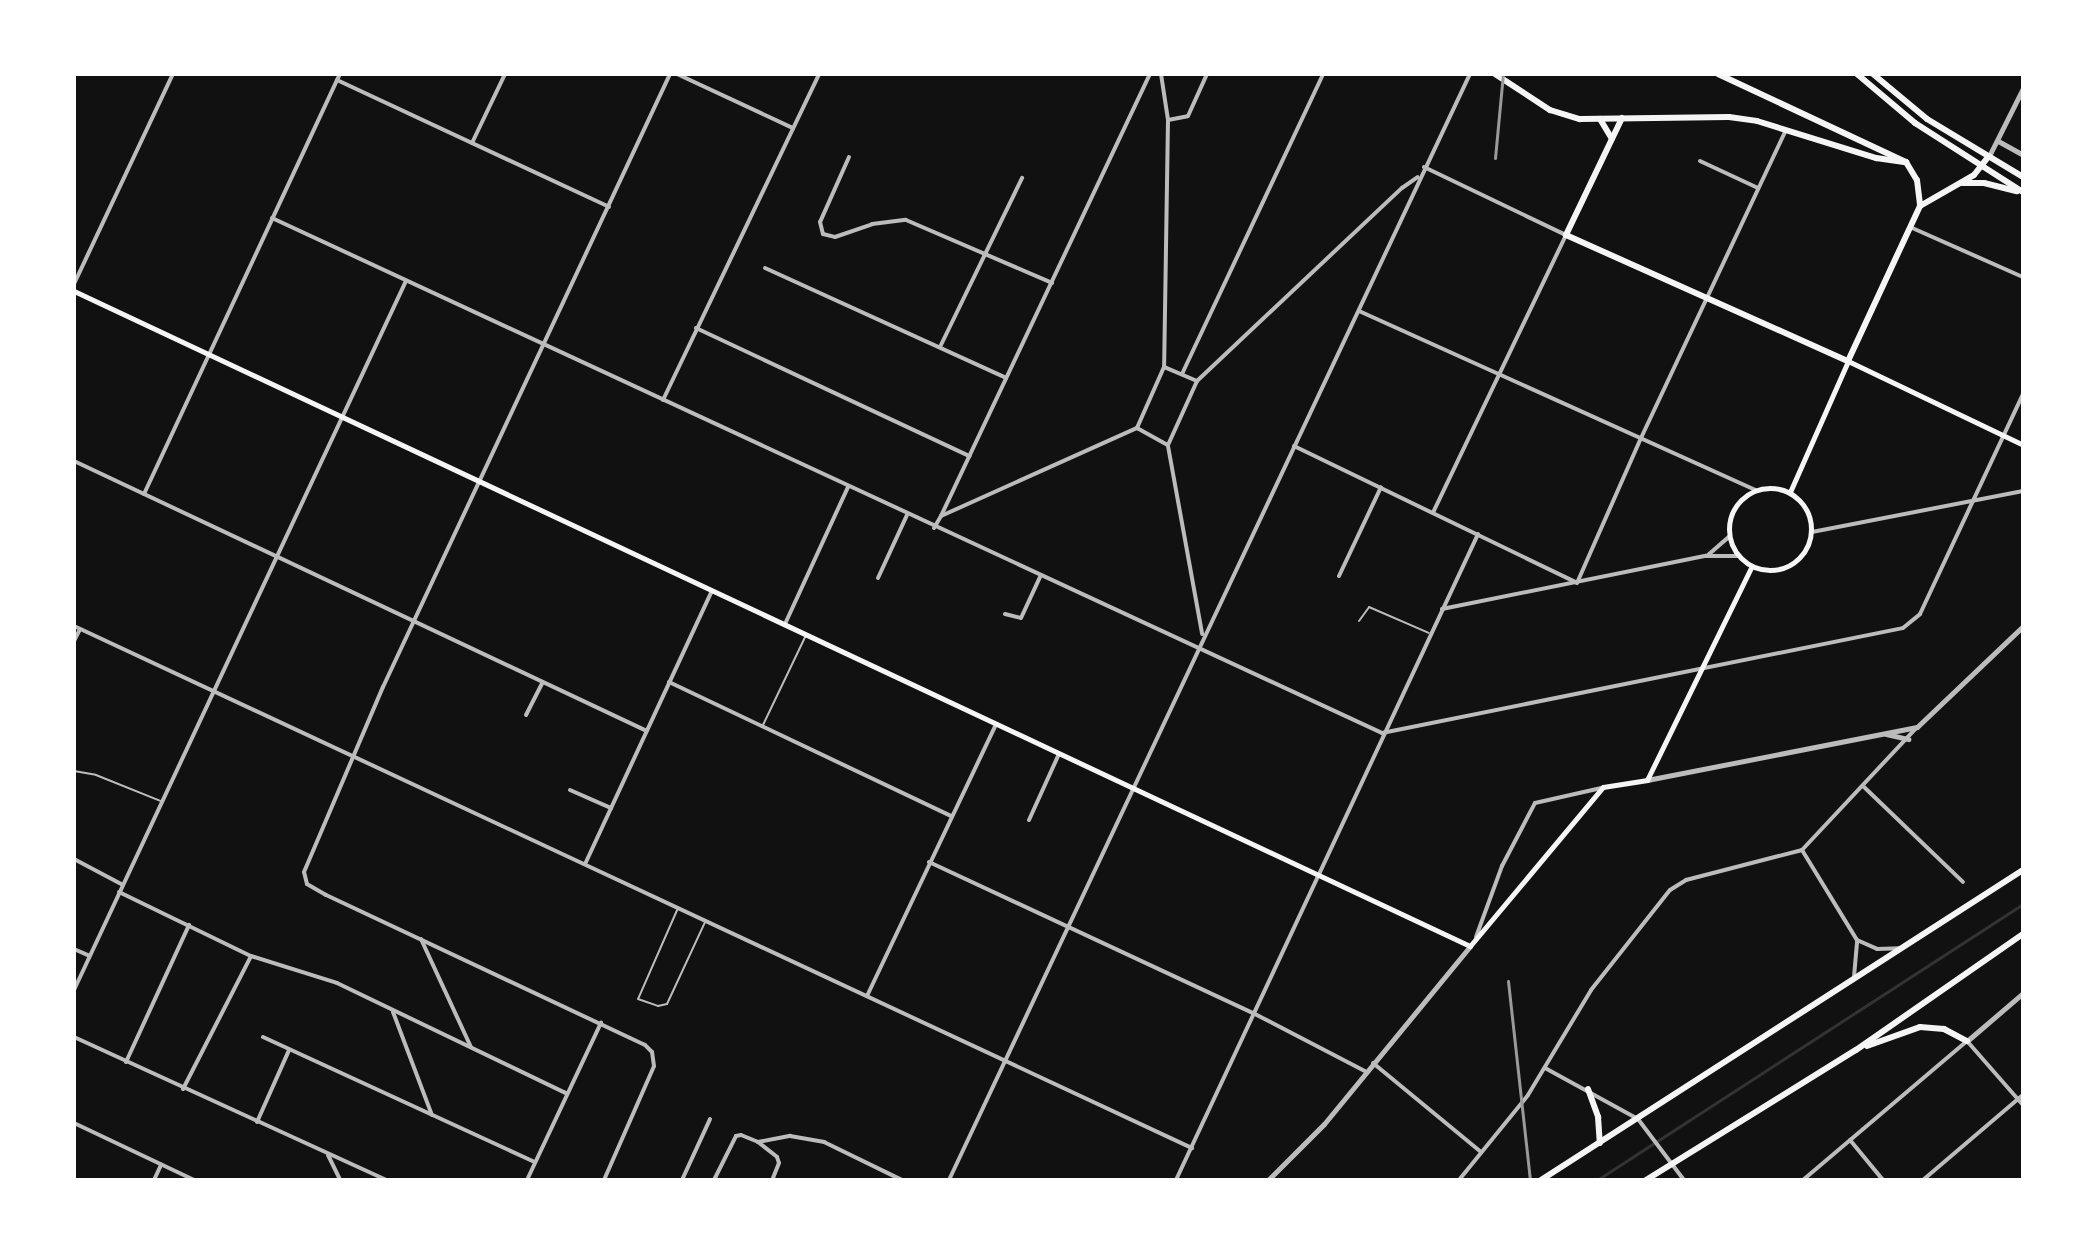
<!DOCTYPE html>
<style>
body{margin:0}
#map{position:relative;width:2097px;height:1254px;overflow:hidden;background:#111;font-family:"Sofia Sans Condensed",sans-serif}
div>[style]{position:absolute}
.stream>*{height:3px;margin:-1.5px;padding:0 1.5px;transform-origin:1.5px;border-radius:1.5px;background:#333}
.service>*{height:2px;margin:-1px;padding:0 1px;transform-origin:1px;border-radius:1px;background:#bcbcbc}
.minor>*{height:4px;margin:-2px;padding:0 2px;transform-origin:2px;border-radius:2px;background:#bcbcbc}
.tertiary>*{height:5px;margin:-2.5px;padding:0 2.5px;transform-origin:2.5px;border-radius:2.5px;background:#bcbcbc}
.secondary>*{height:5px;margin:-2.5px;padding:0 2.5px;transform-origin:2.5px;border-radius:2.5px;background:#f5f5f5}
.secondary>.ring{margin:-2.5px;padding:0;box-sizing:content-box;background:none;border:5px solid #f5f5f5;border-radius:50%}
.primary>*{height:6px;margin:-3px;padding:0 3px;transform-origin:3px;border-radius:3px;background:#f5f5f5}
.trunk>*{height:6px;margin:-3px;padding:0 3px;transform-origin:3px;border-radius:3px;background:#f5f5f5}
.rail>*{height:3px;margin:-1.5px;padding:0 1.5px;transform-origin:1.5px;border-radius:1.5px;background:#9a9a9a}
span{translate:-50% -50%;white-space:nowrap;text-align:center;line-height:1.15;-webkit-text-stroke:6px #fff;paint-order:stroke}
.frame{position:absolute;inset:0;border:76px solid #fff;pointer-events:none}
</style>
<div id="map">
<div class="stream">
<div style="left:1597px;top:1180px;width:508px;rotate:-32.94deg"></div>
</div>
<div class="service">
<div style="left:1359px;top:621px;width:17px;rotate:-54deg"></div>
<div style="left:1369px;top:607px;width:65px;rotate:23.4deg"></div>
<div style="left:762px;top:727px;width:102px;rotate:-64.4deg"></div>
<div style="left:74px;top:771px;width:22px;rotate:10deg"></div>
<div style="left:96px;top:775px;width:72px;rotate:21.9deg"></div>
<div style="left:678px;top:908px;width:99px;rotate:113.7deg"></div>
<div style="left:638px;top:999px;width:21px;rotate:19deg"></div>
<div style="left:658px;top:1006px;width:9px;rotate:-13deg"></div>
<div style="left:667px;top:1004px;width:90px;rotate:-65.1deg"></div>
</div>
<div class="minor">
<div style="left:677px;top:74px;width:128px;rotate:25deg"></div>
<div style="left:1161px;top:74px;width:47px;rotate:81.3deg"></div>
<div style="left:1168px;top:120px;width:247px;rotate:90.9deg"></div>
<div style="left:337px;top:80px;width:300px;rotate:25deg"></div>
<div style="left:1168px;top:120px;width:20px;rotate:-11deg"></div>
<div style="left:1188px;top:116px;width:46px;rotate:-65.7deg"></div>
<div style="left:472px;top:143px;width:76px;rotate:-64.4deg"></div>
<div style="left:849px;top:157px;width:71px;rotate:114deg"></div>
<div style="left:820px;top:222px;width:12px;rotate:76deg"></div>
<div style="left:823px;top:234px;width:12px;rotate:14deg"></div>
<div style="left:835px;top:237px;width:39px;rotate:-19deg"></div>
<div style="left:872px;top:224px;width:34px;rotate:-7deg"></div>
<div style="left:906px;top:220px;width:159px;rotate:23.3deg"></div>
<div style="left:1700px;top:161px;width:64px;rotate:25deg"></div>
<div style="left:1424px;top:167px;width:157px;rotate:25.6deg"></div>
<div style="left:1566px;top:235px;width:307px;rotate:115.6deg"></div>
<div style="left:272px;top:218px;width:1224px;rotate:24.89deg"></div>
<div style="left:1382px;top:733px;width:531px;rotate:-11.39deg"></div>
<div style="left:1903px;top:628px;width:22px;rotate:-39deg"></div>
<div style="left:1920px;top:614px;width:243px;rotate:-64.9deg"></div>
<div style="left:1910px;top:227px;width:124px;rotate:23.9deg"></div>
<div style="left:765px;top:268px;width:265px;rotate:24.5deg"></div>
<div style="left:74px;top:284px;width:232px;rotate:-64.8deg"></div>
<div style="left:1359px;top:311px;width:435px;rotate:24.3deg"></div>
<div style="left:696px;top:328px;width:302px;rotate:25.1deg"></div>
<div style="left:940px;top:347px;width:188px;rotate:-64.1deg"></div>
<div style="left:1182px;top:374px;width:331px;rotate:-64.8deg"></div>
<div style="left:1197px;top:381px;width:36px;rotate:-157deg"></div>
<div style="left:1164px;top:367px;width:67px;rotate:113.9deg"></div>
<div style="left:1137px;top:428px;width:35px;rotate:29deg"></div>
<div style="left:1168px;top:445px;width:70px;rotate:-65.6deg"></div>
<div style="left:1197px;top:381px;width:282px;rotate:-43.3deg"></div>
<div style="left:1402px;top:188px;width:19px;rotate:-35deg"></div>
<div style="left:663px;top:400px;width:361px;rotate:-64.4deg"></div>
<div style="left:1168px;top:446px;width:191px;rotate:79.7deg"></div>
<div style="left:1294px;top:446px;width:314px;rotate:25.8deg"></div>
<div style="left:1577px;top:583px;width:158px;rotate:-66.2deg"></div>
<div style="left:1641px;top:438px;width:340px;rotate:-64.8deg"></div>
<div style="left:74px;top:461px;width:633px;rotate:25.23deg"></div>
<div style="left:144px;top:494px;width:463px;rotate:-65deg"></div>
<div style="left:941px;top:516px;width:489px;rotate:-64.7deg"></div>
<div style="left:934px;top:528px;width:14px;rotate:-60deg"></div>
<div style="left:941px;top:516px;width:215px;rotate:-24.2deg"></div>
<div style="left:1812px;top:532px;width:215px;rotate:-11deg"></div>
<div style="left:1708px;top:555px;width:28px;rotate:-41deg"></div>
<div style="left:1339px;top:576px;width:98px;rotate:-64.7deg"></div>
<div style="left:878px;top:578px;width:69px;rotate:-65.3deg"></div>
<div style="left:1442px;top:609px;width:269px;rotate:-11.4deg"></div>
<div style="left:1706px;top:556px;width:32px"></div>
<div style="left:1005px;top:614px;width:16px;rotate:14deg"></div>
<div style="left:1021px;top:618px;width:45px;rotate:-65.1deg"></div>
<div style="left:785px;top:624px;width:151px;rotate:-65.3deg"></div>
<div style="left:74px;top:626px;width:1234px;rotate:25.03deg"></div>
<div style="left:74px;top:641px;width:13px;rotate:-63deg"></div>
<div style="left:669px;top:682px;width:312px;rotate:25.4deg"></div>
<div style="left:526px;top:715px;width:37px;rotate:-63deg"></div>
<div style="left:1864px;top:787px;width:137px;rotate:43.8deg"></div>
<div style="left:570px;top:790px;width:45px;rotate:23.7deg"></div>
<div style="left:1029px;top:820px;width:72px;rotate:-65.6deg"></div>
<div style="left:1802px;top:850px;width:105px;rotate:58.6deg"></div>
<div style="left:1857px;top:940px;width:22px;rotate:24deg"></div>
<div style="left:1877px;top:949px;width:23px;rotate:-2deg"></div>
<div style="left:74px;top:859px;width:55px;rotate:28deg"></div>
<div style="left:586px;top:862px;width:299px;rotate:-65.1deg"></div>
<div style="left:929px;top:862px;width:357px;rotate:25deg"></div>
<div style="left:1253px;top:1013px;width:128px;rotate:27.4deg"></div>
<div style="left:119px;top:892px;width:147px;rotate:25.9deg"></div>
<div style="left:251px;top:956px;width:90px;rotate:17.4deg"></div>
<div style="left:337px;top:983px;width:254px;rotate:25.7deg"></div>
<div style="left:1476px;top:937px;width:76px;rotate:-69.9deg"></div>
<div style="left:1502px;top:866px;width:71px;rotate:-62.4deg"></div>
<div style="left:1535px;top:803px;width:68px;rotate:-12.8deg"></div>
<div style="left:421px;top:939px;width:119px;rotate:65.2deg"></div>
<div style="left:74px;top:949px;width:17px;rotate:24deg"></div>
<div style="left:1854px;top:977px;width:37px;rotate:-85deg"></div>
<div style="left:74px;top:990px;width:783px;rotate:-64.91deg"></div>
<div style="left:867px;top:996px;width:301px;rotate:-64.6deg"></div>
<div style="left:393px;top:1012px;width:110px;rotate:69.3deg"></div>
<div style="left:74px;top:1037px;width:343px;rotate:24.6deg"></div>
<div style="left:263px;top:1037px;width:299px;rotate:24.7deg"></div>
<div style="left:126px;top:1062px;width:151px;rotate:-65.3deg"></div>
<div style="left:1373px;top:1063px;width:140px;rotate:39.5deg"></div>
<div style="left:1545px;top:1068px;width:106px;rotate:28.7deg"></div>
<div style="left:1638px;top:1119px;width:76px;rotate:53deg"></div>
<div style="left:183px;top:1089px;width:149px;rotate:-62.9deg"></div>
<div style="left:257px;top:1122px;width:79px;rotate:-66deg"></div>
<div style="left:74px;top:1123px;width:133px;rotate:25.4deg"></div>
<div style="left:1850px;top:1140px;width:52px;rotate:50.5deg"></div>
<div style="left:758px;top:1142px;width:24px;rotate:38deg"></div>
<div style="left:777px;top:1157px;width:6px;rotate:72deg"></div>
<div style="left:779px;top:1163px;width:18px;rotate:112deg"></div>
<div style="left:328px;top:1155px;width:28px;rotate:64deg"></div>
<div style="left:154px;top:1180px;width:17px;rotate:-65deg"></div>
<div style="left:527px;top:1180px;width:174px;rotate:-64.8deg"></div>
<div style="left:604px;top:1180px;width:124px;rotate:-66.3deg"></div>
<div style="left:654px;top:1066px;width:14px;rotate:-98deg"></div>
<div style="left:652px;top:1052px;width:10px;rotate:-135deg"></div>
<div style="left:645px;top:1045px;width:353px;rotate:-154.8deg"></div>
<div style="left:326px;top:895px;width:22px;rotate:-150deg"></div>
<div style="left:307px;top:884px;width:12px;rotate:-104deg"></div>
<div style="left:304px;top:872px;width:201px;rotate:-66.9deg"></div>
<div style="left:383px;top:687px;width:677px;rotate:-64.91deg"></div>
<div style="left:682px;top:1180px;width:67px;rotate:-65.3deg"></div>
<div style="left:714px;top:1180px;width:49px;rotate:-63.4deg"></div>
<div style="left:736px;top:1136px;width:5px;rotate:-11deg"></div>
<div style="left:741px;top:1135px;width:18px;rotate:22deg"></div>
<div style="left:758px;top:1142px;width:33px;rotate:-11deg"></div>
<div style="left:790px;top:1136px;width:35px;rotate:10deg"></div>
<div style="left:824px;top:1142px;width:87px;rotate:26deg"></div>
<div style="left:949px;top:1180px;width:1223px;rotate:-64.78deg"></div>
<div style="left:1176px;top:1180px;width:713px;rotate:-64.94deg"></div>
<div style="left:1459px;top:1180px;width:109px;rotate:-50.9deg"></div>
<div style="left:1528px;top:1095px;width:122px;rotate:-59deg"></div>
<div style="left:1591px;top:990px;width:127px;rotate:-51.7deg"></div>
<div style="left:1670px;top:890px;width:19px;rotate:-32deg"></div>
<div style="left:1686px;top:880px;width:120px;rotate:-14.5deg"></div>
<div style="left:1802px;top:850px;width:167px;rotate:-46.9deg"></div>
<div style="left:1803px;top:1180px;width:215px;rotate:-40.3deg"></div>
<div style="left:1967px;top:1041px;width:85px;rotate:48.8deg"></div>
<div style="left:1923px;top:1180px;width:131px;rotate:-40.4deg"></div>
</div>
<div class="tertiary">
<div style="left:1998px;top:141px;width:29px;rotate:29deg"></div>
<div style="left:1989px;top:156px;width:76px;rotate:-63.4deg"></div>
<div style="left:1886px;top:734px;width:23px;rotate:13deg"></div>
<div style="left:1647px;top:780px;width:275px;rotate:-11.1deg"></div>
<div style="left:1917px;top:727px;width:146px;rotate:-43.6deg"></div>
<div style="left:1967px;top:1041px;width:74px;rotate:-40.6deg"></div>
<div style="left:1268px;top:1180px;width:79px;rotate:-45deg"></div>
<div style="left:1324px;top:1124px;width:230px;rotate:-50.6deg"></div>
</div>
<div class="secondary">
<div style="left:74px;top:291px;width:1542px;rotate:25.14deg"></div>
<div style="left:1470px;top:946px;width:207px;rotate:-50.1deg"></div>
<div style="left:1603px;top:787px;width:45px;rotate:-9deg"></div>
<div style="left:1647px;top:780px;width:238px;rotate:-63.9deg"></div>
<div class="ring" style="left:1729px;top:488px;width:77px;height:77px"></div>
<div style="left:1790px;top:492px;width:143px;rotate:-66.1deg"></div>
<div style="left:1848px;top:361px;width:194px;rotate:25.6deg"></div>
</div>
<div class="primary">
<div style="left:1495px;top:74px;width:66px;rotate:33.2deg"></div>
<div style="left:1550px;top:110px;width:31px;rotate:17deg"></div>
<div style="left:1580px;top:119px;width:149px;rotate:-0.8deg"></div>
<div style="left:1729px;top:117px;width:28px;rotate:8deg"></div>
<div style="left:1757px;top:121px;width:125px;rotate:17.3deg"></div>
<div style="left:1876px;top:158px;width:30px;rotate:8deg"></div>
<div style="left:1718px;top:74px;width:208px;rotate:25.1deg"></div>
<div style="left:1906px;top:162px;width:21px;rotate:59deg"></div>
<div style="left:1917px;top:180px;width:26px;rotate:83deg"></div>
<div style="left:1622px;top:118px;width:130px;rotate:115.6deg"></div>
<div style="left:1566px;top:235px;width:309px;rotate:24.1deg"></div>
<div style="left:1848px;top:361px;width:171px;rotate:-65.1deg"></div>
<div style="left:1920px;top:206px;width:62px;rotate:-29.9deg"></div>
<div style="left:1974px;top:175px;width:24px;rotate:-52deg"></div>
<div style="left:1600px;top:119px;width:23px;rotate:59deg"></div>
</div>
<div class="trunk">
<div style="left:1857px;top:74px;width:76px;rotate:40.2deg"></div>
<div style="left:1915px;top:123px;width:128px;rotate:32.6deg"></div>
<div style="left:1873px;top:74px;width:70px;rotate:39.8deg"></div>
<div style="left:1927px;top:119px;width:112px;rotate:31.1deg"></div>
<div style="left:1962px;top:183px;width:22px"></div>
<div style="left:1984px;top:183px;width:34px;rotate:14deg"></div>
<div style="left:1867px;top:1046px;width:56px;rotate:-19.7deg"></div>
<div style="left:1920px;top:1027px;width:24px;rotate:5deg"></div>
<div style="left:1944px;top:1029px;width:26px;rotate:28deg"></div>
<div style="left:1588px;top:1089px;width:30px;rotate:70deg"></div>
<div style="left:1598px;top:1117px;width:26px;rotate:86deg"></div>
<div style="left:1541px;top:1180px;width:573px;rotate:-32.75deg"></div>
<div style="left:1646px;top:1180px;width:247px;rotate:-31.8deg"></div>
<div style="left:1856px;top:1050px;width:203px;rotate:-34.8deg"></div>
</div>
<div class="rail">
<div style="left:1495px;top:158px;width:84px;rotate:-84.6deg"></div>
<div style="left:1508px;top:981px;width:200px;rotate:83.7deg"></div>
</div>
<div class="frame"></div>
</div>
